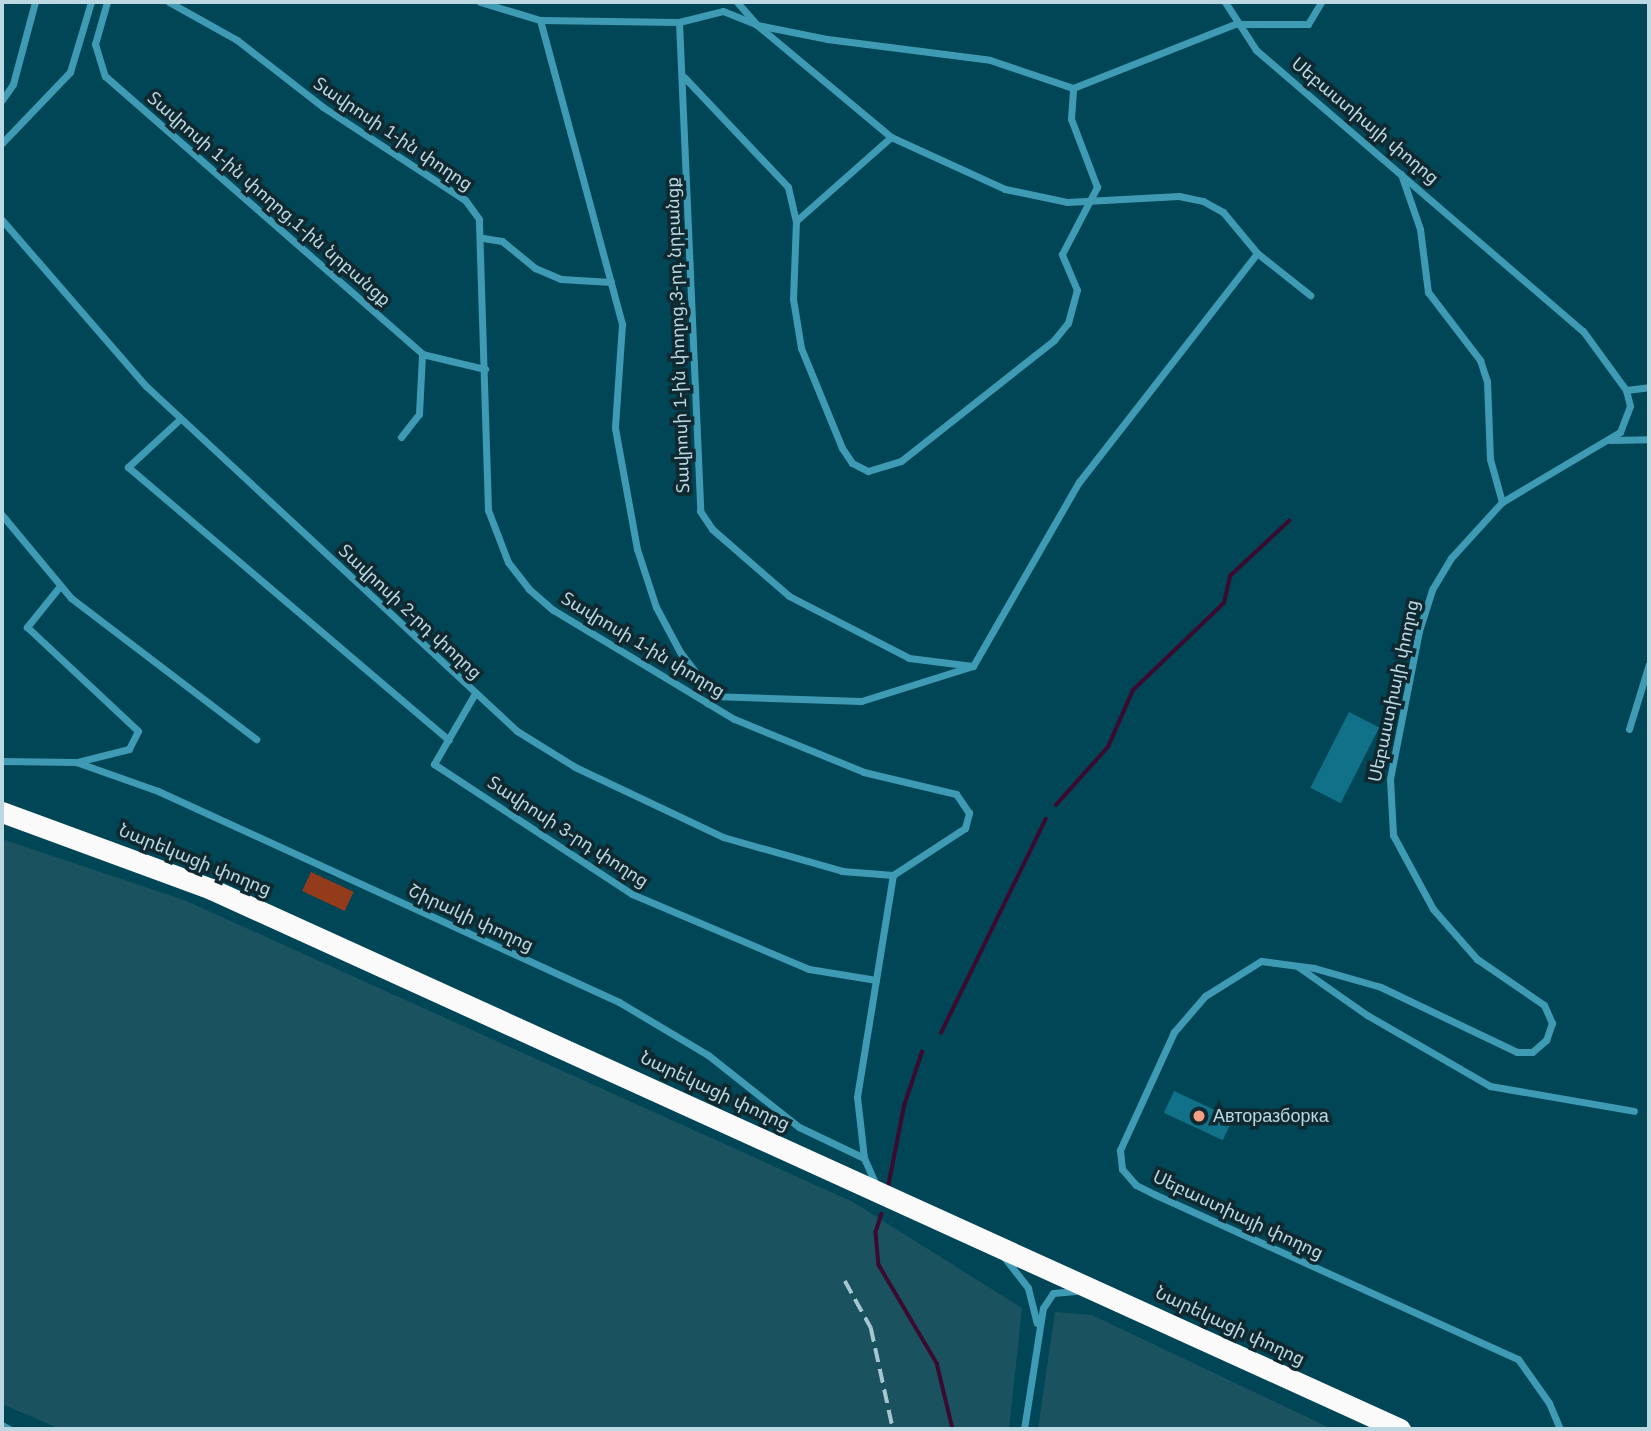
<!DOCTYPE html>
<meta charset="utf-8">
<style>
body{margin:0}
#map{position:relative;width:1651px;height:1431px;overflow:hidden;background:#004656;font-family:Helvetica,"Noto Sans Armenian",sans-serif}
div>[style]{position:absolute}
.built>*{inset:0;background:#1b5260}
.green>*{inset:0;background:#933b1b;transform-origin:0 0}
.stream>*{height:3.5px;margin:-1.75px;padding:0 1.75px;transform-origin:1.75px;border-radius:1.75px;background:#3b0b2f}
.building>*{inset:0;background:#107188;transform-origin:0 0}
.street>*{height:7px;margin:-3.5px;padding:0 3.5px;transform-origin:3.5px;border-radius:3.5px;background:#3f9ab4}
.highway>*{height:21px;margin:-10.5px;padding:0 10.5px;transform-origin:10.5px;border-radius:10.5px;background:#fafafa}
.rail>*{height:3.5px;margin-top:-1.75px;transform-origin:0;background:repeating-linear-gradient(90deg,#a6c7d1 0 14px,transparent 0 21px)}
.dots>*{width:19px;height:19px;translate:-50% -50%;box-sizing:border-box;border:4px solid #102930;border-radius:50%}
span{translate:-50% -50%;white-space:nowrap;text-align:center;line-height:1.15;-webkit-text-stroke:7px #102930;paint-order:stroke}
.street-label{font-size:18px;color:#bcd8e2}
.poi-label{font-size:18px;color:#bcd8e2}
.left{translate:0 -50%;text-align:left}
.frame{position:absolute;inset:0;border:4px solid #bcd8e2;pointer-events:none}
</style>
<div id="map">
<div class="built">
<div style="clip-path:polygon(2px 839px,184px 900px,853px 1202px,1022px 1308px,1009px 1429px,60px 1429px,2px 1404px)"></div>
<div style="clip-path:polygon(1055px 1312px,1092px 1315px,1332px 1429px,1038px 1429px)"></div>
</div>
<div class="green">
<div style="left:311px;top:872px;width:47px;height:21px;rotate:25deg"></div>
</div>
<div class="stream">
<div style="left:1056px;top:805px;width:78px;rotate:-48.1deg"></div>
<div style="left:1108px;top:747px;width:62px;rotate:-66.3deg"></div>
<div style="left:1133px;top:690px;width:126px;rotate:-43.7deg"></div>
<div style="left:1224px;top:603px;width:28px;rotate:-77deg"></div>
<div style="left:1230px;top:576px;width:81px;rotate:-43deg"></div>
<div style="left:941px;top:1033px;width:238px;rotate:-63.9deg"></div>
<div style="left:888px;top:1187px;width:83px;rotate:-78.8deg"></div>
<div style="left:904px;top:1106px;width:57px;rotate:-71.6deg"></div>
<div style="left:882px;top:1214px;width:19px;rotate:108deg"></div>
<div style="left:876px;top:1232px;width:33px;rotate:85deg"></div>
<div style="left:879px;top:1265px;width:114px;rotate:59.4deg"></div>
<div style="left:937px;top:1363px;width:68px;rotate:76.4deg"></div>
</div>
<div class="building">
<div style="left:1349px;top:712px;width:34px;height:85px;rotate:27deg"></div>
<div style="left:1174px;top:1091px;width:65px;height:24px;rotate:25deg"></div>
</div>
<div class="street">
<div style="left:107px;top:2px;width:44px;rotate:105.9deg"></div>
<div style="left:95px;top:44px;width:34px;rotate:73deg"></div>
<div style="left:105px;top:76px;width:422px;rotate:41.2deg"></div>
<div style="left:422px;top:354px;width:65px;rotate:13.4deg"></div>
<div style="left:480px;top:2px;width:63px;rotate:16.7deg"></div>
<div style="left:540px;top:20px;width:139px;rotate:0.8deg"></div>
<div style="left:679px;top:22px;width:45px;rotate:-14deg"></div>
<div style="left:723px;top:11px;width:37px;rotate:22deg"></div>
<div style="left:757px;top:25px;width:71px;rotate:11.3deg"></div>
<div style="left:827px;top:39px;width:164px;rotate:7.3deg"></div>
<div style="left:990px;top:60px;width:88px;rotate:18.6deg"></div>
<div style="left:1073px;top:88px;width:174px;rotate:-21.6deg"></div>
<div style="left:1235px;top:24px;width:73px"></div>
<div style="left:1308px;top:24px;width:26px;rotate:-59deg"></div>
<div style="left:737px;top:2px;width:30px;rotate:49deg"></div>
<div style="left:757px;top:25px;width:175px;rotate:39.9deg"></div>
<div style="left:891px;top:137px;width:125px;rotate:24.5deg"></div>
<div style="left:1005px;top:189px;width:63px;rotate:11.8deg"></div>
<div style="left:1067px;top:202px;width:112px;rotate:-3.1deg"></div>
<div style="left:1179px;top:196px;width:25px;rotate:12deg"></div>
<div style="left:1203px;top:201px;width:23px;rotate:29deg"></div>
<div style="left:1223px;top:212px;width:53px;rotate:50.3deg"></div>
<div style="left:1257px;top:253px;width:68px;rotate:38.4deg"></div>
<div style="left:1225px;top:2px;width:57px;rotate:57.1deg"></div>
<div style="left:1256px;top:50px;width:431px;rotate:40.7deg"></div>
<div style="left:1583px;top:331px;width:73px;rotate:53.9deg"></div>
<div style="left:1626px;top:390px;width:16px;rotate:76deg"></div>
<div style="left:1630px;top:406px;width:28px;rotate:111deg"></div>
<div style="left:1620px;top:432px;width:137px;rotate:149.3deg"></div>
<div style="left:1502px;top:502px;width:76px;rotate:132.3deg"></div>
<div style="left:1451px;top:558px;width:37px;rotate:121deg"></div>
<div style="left:1432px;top:590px;width:43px;rotate:107.6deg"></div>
<div style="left:1419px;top:631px;width:151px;rotate:101.1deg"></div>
<div style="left:1390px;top:779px;width:56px;rotate:86.9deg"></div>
<div style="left:1393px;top:835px;width:84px;rotate:61.6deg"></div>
<div style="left:1433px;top:909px;width:67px;rotate:48.7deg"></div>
<div style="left:1477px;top:959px;width:81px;rotate:34.5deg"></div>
<div style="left:1544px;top:1005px;width:20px;rotate:66deg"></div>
<div style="left:1552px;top:1023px;width:18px;rotate:109deg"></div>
<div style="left:1546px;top:1040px;width:18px;rotate:139deg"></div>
<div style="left:1532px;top:1052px;width:15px;rotate:180deg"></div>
<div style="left:1517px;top:1052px;width:151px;rotate:-154.5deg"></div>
<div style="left:1381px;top:987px;width:70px;rotate:-164.2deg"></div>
<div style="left:1314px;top:968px;width:53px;rotate:-172.5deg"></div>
<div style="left:1261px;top:961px;width:66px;rotate:148deg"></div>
<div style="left:1205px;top:996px;width:48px;rotate:130.7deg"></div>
<div style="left:1174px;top:1032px;width:130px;rotate:114.6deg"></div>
<div style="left:1120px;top:1150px;width:19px;rotate:84deg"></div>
<div style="left:1122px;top:1169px;width:21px;rotate:49deg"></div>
<div style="left:1136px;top:1185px;width:22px;rotate:27deg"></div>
<div style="left:1156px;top:1195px;width:397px;rotate:24.4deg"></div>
<div style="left:1518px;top:1359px;width:54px;rotate:54.8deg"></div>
<div style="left:1549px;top:1403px;width:28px;rotate:67deg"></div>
<div style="left:540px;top:20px;width:315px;rotate:74.9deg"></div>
<div style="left:622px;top:324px;width:104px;rotate:93.9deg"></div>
<div style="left:615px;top:428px;width:123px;rotate:79.7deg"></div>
<div style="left:637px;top:549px;width:61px;rotate:71.9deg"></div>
<div style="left:656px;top:607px;width:51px;rotate:61.9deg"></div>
<div style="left:680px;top:652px;width:56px;rotate:52.3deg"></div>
<div style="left:679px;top:22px;width:489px;rotate:87.5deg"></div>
<div style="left:700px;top:511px;width:22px;rotate:56deg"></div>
<div style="left:712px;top:529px;width:102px;rotate:41deg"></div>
<div style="left:789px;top:596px;width:135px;rotate:27.3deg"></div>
<div style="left:909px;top:658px;width:64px;rotate:7.1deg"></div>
<div style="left:973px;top:666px;width:117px;rotate:162.6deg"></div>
<div style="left:861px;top:701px;width:147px;rotate:-178.1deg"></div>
<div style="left:714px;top:696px;width:10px;rotate:135deg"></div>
<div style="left:684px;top:77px;width:151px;rotate:46.6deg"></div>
<div style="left:788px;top:187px;width:35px;rotate:77deg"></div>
<div style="left:796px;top:221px;width:78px;rotate:92.2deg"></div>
<div style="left:793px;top:299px;width:50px;rotate:80.7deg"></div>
<div style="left:801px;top:348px;width:108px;rotate:67.7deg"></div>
<div style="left:842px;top:448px;width:18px;rotate:56deg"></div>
<div style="left:852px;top:463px;width:18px;rotate:27deg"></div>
<div style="left:868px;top:471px;width:34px;rotate:-17deg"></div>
<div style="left:901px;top:461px;width:195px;rotate:-38.3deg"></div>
<div style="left:1054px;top:340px;width:22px;rotate:-51deg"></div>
<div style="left:1068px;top:323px;width:34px;rotate:-75deg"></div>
<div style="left:1077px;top:290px;width:39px;rotate:-113deg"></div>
<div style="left:1062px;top:254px;width:76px;rotate:-62.4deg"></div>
<div style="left:1097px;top:187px;width:73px;rotate:-110.9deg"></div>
<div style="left:1071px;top:119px;width:31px;rotate:-86deg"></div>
<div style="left:2px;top:100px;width:19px;rotate:-55deg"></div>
<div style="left:13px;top:84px;width:85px;rotate:-75deg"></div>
<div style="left:2px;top:143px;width:98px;rotate:-46.2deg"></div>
<div style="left:70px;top:72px;width:73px;rotate:-73.3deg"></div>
<div style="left:1401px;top:174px;width:58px;rotate:70.9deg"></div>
<div style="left:1420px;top:229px;width:64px;rotate:82.8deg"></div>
<div style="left:1428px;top:292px;width:86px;rotate:52.6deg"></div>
<div style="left:1480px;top:360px;width:22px;rotate:72deg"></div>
<div style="left:1487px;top:381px;width:78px;rotate:87.8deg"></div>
<div style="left:1490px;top:459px;width:45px;rotate:74.4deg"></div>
<div style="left:2px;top:220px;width:220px;rotate:49.1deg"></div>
<div style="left:146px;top:386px;width:507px;rotate:42.92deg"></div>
<div style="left:517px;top:731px;width:68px;rotate:31.8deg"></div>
<div style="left:575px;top:767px;width:164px;rotate:25.3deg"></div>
<div style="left:723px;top:837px;width:124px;rotate:15.9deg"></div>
<div style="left:842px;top:871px;width:51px;rotate:4.5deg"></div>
<div style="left:893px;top:875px;width:86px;rotate:-33.1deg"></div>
<div style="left:965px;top:828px;width:16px;rotate:-75deg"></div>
<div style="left:969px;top:813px;width:23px;rotate:-124deg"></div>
<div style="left:956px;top:794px;width:95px;rotate:-166.6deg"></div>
<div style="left:864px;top:772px;width:140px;rotate:-157.8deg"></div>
<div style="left:734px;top:719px;width:211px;rotate:-148.9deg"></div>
<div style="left:553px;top:610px;width:32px;rotate:-139deg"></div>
<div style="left:529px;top:589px;width:34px;rotate:-128deg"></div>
<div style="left:508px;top:562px;width:56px;rotate:-111deg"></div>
<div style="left:488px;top:510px;width:291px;rotate:-91.8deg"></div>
<div style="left:479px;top:219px;width:24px;rotate:-126deg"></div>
<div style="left:465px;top:200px;width:170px;rotate:-146.8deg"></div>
<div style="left:323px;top:107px;width:109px;rotate:-142.1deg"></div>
<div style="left:237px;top:40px;width:78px;rotate:-150.8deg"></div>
<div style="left:796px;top:221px;width:127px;rotate:-41.5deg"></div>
<div style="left:483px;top:238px;width:19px;rotate:9deg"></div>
<div style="left:502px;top:241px;width:43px;rotate:39.3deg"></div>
<div style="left:535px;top:268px;width:28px;rotate:23deg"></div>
<div style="left:561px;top:279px;width:50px;rotate:3.4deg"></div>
<div style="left:1626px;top:390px;width:23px;rotate:-7deg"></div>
<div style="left:180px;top:419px;width:71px;rotate:137.3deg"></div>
<div style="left:128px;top:467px;width:421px;rotate:40.4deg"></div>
<div style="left:401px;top:437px;width:29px;rotate:-52deg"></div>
<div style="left:419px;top:414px;width:60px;rotate:-87.1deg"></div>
<div style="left:1610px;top:440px;width:39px;rotate:-1deg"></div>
<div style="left:2px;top:515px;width:108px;rotate:50.3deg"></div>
<div style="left:71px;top:598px;width:233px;rotate:37.3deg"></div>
<div style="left:60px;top:586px;width:53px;rotate:128.8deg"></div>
<div style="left:27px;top:627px;width:152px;rotate:43.1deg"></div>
<div style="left:138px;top:731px;width:20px;rotate:117deg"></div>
<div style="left:129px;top:749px;width:54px;rotate:166deg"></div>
<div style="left:973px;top:666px;width:212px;rotate:-60.1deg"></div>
<div style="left:1079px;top:482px;width:290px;rotate:-52.1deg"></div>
<div style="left:474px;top:695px;width:80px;rotate:120.1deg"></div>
<div style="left:434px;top:764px;width:237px;rotate:33.3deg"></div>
<div style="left:632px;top:894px;width:192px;rotate:23deg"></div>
<div style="left:809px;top:969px;width:68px;rotate:9.3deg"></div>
<div style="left:1629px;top:729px;width:68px;rotate:-72.9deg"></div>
<div style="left:2px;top:761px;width:74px;rotate:0.8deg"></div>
<div style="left:76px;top:762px;width:87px;rotate:19.5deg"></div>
<div style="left:158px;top:791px;width:507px;rotate:24.59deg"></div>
<div style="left:619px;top:1002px;width:104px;rotate:30.8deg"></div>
<div style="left:708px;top:1055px;width:116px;rotate:38.4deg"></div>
<div style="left:799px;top:1127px;width:72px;rotate:25.5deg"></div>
<div style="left:864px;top:1158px;width:30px;rotate:66deg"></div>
<div style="left:1297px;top:966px;width:85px;rotate:35deg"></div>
<div style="left:1367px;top:1015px;width:142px;rotate:30deg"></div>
<div style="left:1490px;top:1086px;width:146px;rotate:9.8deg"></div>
<div style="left:864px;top:1158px;width:61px;rotate:-96.5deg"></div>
<div style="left:857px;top:1097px;width:225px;rotate:-80.8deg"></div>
<div style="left:1004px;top:1257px;width:39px;rotate:52deg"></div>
<div style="left:1028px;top:1288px;width:36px;rotate:76deg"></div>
<div style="left:2px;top:1425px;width:8px;rotate:30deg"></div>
<div style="left:1024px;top:1429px;width:122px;rotate:-81.1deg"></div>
<div style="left:1043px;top:1308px;width:18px;rotate:-56deg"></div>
<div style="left:1053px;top:1293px;width:25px;rotate:-5deg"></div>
</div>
<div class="highway">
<div style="left:2px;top:812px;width:223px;rotate:20.2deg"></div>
<div style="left:211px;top:889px;width:1306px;rotate:24.43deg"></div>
</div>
<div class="rail">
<div style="left:845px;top:1281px;width:54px;rotate:61deg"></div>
<div style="left:871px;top:1328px;width:103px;rotate:77.7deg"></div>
</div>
<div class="dots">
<div style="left:1199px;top:1116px;background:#f39f83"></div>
</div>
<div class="street-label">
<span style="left:1365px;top:121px;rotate:40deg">Սեբաստիայի փողոց</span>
<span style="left:393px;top:134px;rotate:34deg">Տավրոսի 1-ին փողոց</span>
<span style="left:269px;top:199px;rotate:41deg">Տավրոսի 1-ին փողոց,1-ին նրբանցք</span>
<span style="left:678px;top:335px;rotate:-92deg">Տավրոսի 1-ին փողոց,3-րդ նրբանցք</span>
<span style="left:410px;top:612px;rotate:43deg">Տավրոսի 2-րդ փողոց</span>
<span style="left:643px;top:645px;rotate:31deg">Տավրոսի 1-ին փողոց</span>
<span style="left:1394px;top:691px;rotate:-78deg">Սեբաստիայի փողոց</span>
<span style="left:568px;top:832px;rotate:33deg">Տավրոսի 3-րդ փողոց</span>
<span style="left:195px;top:860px;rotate:22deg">Նարեկացի փողոց</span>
<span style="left:471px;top:918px;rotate:25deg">Շիրակի փողոց</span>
<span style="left:715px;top:1091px;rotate:25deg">Նարեկացի փողոց</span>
<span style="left:1238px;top:1215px;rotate:25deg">Սեբաստիայի փողոց</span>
<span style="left:1230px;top:1326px;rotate:25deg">Նարեկացի փողոց</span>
</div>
<div class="poi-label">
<span class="left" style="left:1213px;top:1116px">Авторазборка</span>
</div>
<div class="frame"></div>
</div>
